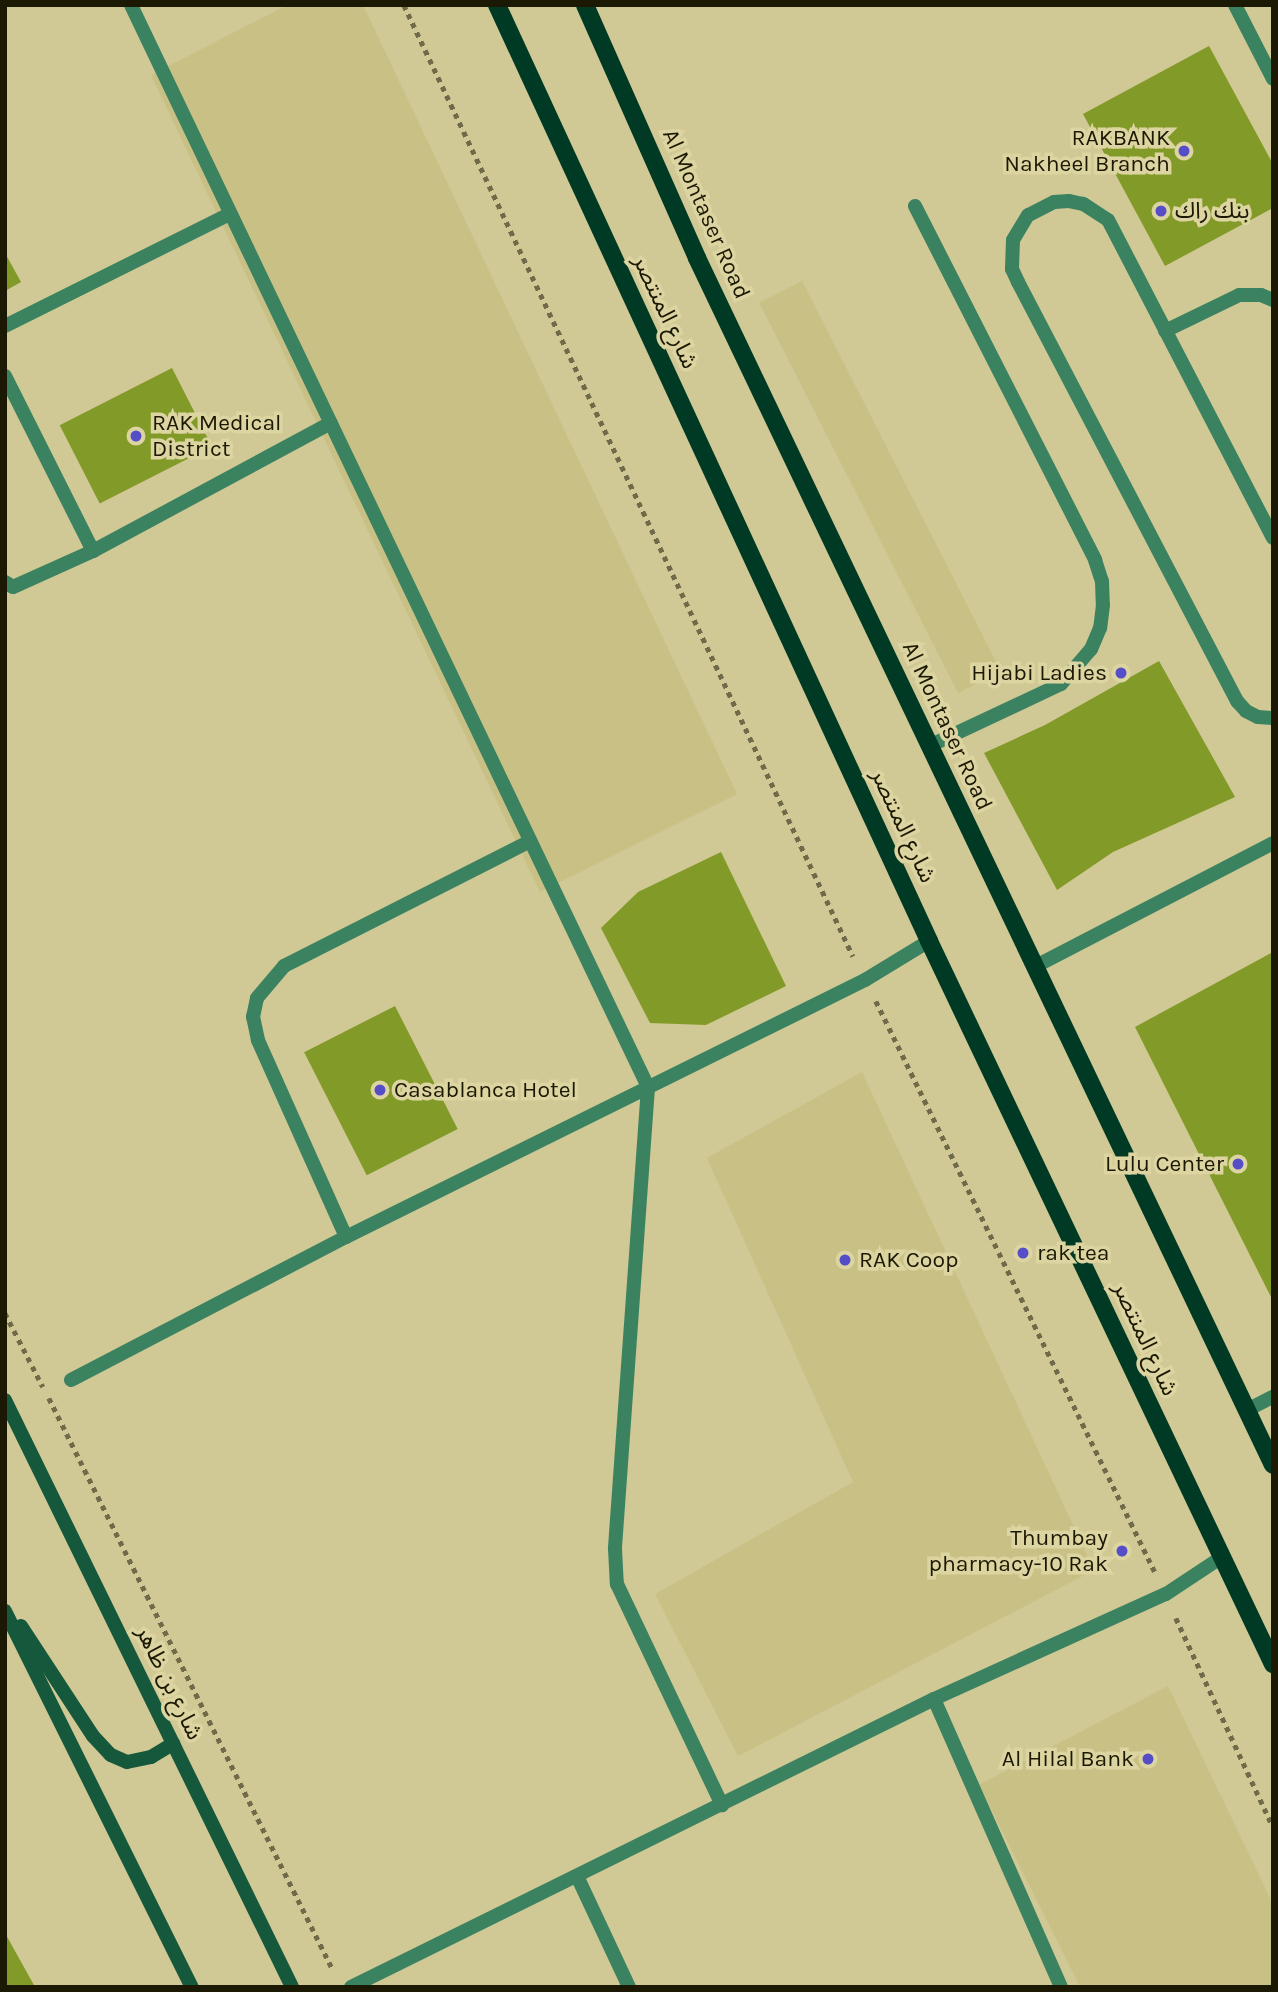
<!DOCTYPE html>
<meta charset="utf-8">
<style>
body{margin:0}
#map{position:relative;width:1278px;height:1992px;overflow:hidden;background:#d0c895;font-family:Karla,"Noto Sans Arabic",sans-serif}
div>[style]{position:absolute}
.built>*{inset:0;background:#c9c085;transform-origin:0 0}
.building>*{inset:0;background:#829a27;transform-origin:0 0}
.path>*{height:4.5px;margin-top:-2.25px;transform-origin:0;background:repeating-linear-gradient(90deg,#6f6a47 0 5px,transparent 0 10px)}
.lane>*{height:14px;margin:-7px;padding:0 7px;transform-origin:7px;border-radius:7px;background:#3b8261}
.secondary>*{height:14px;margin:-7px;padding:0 7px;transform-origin:7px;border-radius:7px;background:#15583c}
.primary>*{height:18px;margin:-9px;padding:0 9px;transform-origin:9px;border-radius:9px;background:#013a24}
.dots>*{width:19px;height:19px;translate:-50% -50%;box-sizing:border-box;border:4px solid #ddd5a1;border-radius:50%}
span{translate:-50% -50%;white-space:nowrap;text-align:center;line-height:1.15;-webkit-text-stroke:7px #ddd5a1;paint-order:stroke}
.poi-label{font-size:23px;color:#1b1804}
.right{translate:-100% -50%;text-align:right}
.left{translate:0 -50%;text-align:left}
.street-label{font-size:23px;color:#1b1804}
.frame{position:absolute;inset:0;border:7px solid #1b1804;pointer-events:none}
</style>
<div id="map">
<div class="built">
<div style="clip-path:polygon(287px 5px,363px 5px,737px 794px,540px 892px,151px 75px)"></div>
<div style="left:802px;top:281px;width:438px;height:48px;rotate:63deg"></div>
<div style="clip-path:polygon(862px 1072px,1094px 1570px,738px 1756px,655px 1594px,853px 1482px,707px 1158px)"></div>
<div style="clip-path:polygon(1168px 1686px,1273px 1904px,1273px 1987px,1080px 1987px,979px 1785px)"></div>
</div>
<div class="building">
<div style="clip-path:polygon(1209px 46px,1273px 164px,1273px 208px,1165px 266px,1083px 114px)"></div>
<div style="clip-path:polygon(5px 253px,21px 282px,5px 291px)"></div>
<div style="left:172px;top:368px;width:88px;height:126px;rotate:63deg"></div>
<div style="clip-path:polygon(1159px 661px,1235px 797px,1113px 852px,1057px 890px,984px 753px,1045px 725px)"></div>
<div style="clip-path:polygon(721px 852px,786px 986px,706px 1025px,650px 1023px,601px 928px,638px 892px)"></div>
<div style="clip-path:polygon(1273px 952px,1273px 1301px,1135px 1027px)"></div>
<div style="left:395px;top:1006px;width:138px;height:102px;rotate:63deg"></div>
<div style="clip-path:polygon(5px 1933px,35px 1987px,5px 1987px)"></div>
</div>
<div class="path">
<div style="left:404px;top:5px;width:1052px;rotate:64.73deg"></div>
<div style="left:876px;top:1001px;width:636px;rotate:63.96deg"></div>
<div style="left:5px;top:1313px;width:83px;rotate:62.8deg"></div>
<div style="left:49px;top:1398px;width:639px;rotate:63.6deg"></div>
<div style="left:1176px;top:1618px;width:230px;rotate:65.1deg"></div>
</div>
<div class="lane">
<div style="left:131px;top:5px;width:1199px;rotate:64.46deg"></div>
<div style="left:648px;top:1087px;width:463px;rotate:94.1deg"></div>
<div style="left:615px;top:1549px;width:35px;rotate:87deg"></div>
<div style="left:617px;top:1584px;width:245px;rotate:64.6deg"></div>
<div style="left:1235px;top:5px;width:83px;rotate:62.8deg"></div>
<div style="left:915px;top:206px;width:397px;rotate:63deg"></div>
<div style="left:1095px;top:560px;width:22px;rotate:72deg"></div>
<div style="left:1102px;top:581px;width:24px;rotate:88deg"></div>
<div style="left:1103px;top:605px;width:23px;rotate:97deg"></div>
<div style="left:1100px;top:628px;width:23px;rotate:113deg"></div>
<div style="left:1091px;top:649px;width:46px;rotate:130.6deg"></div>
<div style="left:1061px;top:684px;width:146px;rotate:154.8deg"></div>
<div style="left:5px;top:326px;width:251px;rotate:-26.5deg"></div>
<div style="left:1165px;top:331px;width:82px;rotate:-25.9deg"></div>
<div style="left:1239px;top:295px;width:22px"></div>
<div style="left:1261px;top:295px;width:13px;rotate:23deg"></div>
<div style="left:5px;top:376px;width:196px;rotate:63.3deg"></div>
<div style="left:1273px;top:538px;width:358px;rotate:-117.4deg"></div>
<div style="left:1108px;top:220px;width:30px;rotate:-147deg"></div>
<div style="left:1083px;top:204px;width:14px;rotate:-168deg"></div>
<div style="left:1069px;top:201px;width:15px;rotate:176deg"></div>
<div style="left:1054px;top:202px;width:29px;rotate:153deg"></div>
<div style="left:1028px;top:215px;width:29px;rotate:121deg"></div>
<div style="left:1013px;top:240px;width:29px;rotate:92deg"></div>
<div style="left:1012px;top:269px;width:14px;rotate:65deg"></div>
<div style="left:1018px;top:282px;width:473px;rotate:62.4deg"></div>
<div style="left:1237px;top:701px;width:13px;rotate:48deg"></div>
<div style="left:1246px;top:711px;width:13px;rotate:27deg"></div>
<div style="left:1258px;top:717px;width:15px;rotate:4deg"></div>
<div style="left:5px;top:582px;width:9px;rotate:32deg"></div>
<div style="left:13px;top:587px;width:88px;rotate:-24.2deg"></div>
<div style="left:93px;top:551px;width:270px;rotate:-28.3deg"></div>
<div style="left:1034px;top:967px;width:269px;rotate:-27.4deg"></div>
<div style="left:346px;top:1237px;width:216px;rotate:-114.1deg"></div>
<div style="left:258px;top:1040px;width:24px;rotate:-102deg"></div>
<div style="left:253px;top:1017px;width:19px;rotate:-78deg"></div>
<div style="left:257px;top:998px;width:42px;rotate:-49.8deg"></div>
<div style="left:284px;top:966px;width:276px;rotate:-26.9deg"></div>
<div style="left:71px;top:1380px;width:310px;rotate:-27.5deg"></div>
<div style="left:346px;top:1237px;width:579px;rotate:-26.34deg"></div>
<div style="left:865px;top:980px;width:75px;rotate:-31.4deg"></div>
<div style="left:1247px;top:1410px;width:29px;rotate:-27deg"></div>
<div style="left:934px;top:1699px;width:315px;rotate:66.2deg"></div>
<div style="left:577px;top:1876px;width:123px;rotate:64.9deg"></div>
<div style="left:351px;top:1987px;width:650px;rotate:-26.29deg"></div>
<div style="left:934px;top:1699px;width:255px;rotate:-24.4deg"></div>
<div style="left:1166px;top:1594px;width:67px;rotate:-33.5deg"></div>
</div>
<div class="secondary">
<div style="left:5px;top:1400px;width:653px;rotate:63.94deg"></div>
<div style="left:5px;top:1611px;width:420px;rotate:63.6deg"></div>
<div style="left:21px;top:1626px;width:131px;rotate:56.8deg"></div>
<div style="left:93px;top:1736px;width:26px;rotate:47deg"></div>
<div style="left:111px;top:1755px;width:17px;rotate:24deg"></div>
<div style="left:127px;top:1762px;width:25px;rotate:-12deg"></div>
<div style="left:151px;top:1757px;width:26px;rotate:-31deg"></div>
</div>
<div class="primary">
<div style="left:497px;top:5px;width:1031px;rotate:65.22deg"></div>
<div style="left:929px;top:941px;width:801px;rotate:64.56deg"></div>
<div style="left:585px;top:5px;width:277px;rotate:66.1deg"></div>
<div style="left:697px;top:258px;width:1337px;rotate:64.49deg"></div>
</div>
<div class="dots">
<div style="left:1184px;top:151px;background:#564ec6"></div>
<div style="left:1161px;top:211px;background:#564ec6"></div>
<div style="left:136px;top:436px;background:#564ec6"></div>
<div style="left:1121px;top:673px;background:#564ec6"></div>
<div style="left:380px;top:1090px;background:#564ec6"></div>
<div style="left:1238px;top:1164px;background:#564ec6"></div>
<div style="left:1023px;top:1253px;background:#564ec6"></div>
<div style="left:845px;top:1260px;background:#564ec6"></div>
<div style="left:1122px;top:1551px;background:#564ec6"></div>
<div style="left:1148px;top:1759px;background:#564ec6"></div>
</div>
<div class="poi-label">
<span class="right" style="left:1170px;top:151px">RAKBANK<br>Nakheel Branch</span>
<span class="left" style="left:1175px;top:211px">بنك راك</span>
<span class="left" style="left:152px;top:436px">RAK Medical<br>District</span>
<span class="right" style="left:1107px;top:673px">Hijabi Ladies</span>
<span class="left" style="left:394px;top:1090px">Casablanca Hotel</span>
<span class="right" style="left:1224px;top:1164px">Lulu Center</span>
<span class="left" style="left:1037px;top:1253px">rak tea</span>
<span class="left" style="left:859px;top:1260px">RAK Coop</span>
<span class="right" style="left:1108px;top:1551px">Thumbay<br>pharmacy-10 Rak</span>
<span class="right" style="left:1134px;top:1759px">Al Hilal Bank</span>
</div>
<div class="street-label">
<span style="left:706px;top:214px;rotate:66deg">Al Montaser Road</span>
<span style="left:665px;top:312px;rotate:65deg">شارع المنتصر</span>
<span style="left:947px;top:726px;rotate:65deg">Al Montaser Road</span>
<span style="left:903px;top:826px;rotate:65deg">شارع المنتصر</span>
<span style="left:1145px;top:1339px;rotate:65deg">شارع المنتصر</span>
<span style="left:169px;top:1683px;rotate:64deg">شارع بن ظاهر</span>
</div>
<div class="frame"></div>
</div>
